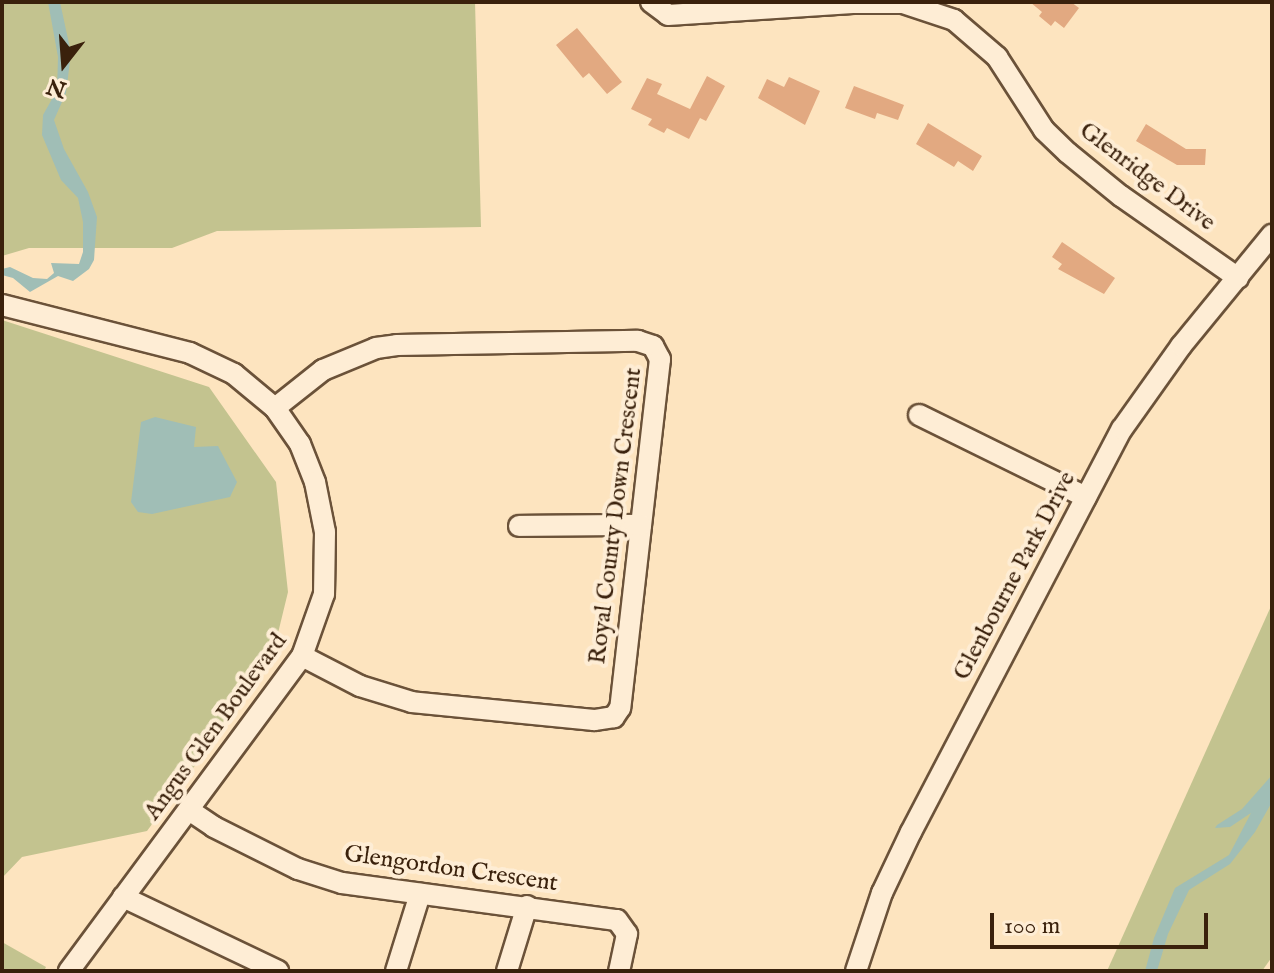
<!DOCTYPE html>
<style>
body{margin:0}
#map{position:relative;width:1274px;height:973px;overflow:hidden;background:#fde4bf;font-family:"IM FELL English",serif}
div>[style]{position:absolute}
.green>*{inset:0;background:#c3c38f}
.water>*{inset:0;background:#a0beb6}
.building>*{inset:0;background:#e2a981}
.roads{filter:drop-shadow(2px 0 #6b5239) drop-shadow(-2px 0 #6b5239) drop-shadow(0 2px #6b5239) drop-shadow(0 -2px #6b5239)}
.minor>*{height:20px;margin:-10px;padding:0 10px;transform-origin:10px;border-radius:10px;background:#feedd5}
span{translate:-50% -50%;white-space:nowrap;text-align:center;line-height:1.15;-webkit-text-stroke:8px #feedd5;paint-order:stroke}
.street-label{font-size:24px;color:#3a210c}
.frame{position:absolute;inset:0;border:4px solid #3a210c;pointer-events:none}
.north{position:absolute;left:24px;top:24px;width:80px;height:80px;-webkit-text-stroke:6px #feedd5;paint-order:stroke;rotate:197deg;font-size:22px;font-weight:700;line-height:32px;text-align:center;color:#3a210c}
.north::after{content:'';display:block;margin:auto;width:28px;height:36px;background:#3a210c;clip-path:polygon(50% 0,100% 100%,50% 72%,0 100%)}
.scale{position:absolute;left:990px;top:913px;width:218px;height:36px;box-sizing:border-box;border:4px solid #3a210c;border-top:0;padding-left:10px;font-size:24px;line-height:28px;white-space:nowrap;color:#3a210c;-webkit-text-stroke:6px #feedd5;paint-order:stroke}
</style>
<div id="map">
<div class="green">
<div style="clip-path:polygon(2px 2px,475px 2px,481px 227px,217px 231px,172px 248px,29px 248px,2px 256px)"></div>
<div style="clip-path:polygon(2px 320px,209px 387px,276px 482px,288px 592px,271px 662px,147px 831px,22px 857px,2px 878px)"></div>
<div style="clip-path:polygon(1272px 604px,1272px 957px,1262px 971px,1107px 971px)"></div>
<div style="clip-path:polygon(2px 942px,46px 967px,44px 971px,2px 971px)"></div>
</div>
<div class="water">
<div style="clip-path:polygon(48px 2px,60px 2px,71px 53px,66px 93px,54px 120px,64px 149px,88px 192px,97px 217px,94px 260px,89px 269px,73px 281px,58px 276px,30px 292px,13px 278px,2px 275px,2px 269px,10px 267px,33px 278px,47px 279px,54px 273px,51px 263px,79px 264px,83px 252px,83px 222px,78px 198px,61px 180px,42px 135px,43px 115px,57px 90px,58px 57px)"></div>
<div style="clip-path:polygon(155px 417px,196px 427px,194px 447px,218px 446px,237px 482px,230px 497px,152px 514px,138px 512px,131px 502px,141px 422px)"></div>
<div style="clip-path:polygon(1272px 775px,1272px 802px,1255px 832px,1230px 864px,1189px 890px,1168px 934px,1157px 971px,1145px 971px,1154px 938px,1175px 888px,1229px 855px,1251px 813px,1230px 827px,1215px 828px,1217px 825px,1242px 809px)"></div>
</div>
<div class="building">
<div style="clip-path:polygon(1030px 2px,1071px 2px,1079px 8px,1064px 28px,1055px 21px,1051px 26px,1039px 16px,1042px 12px)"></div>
<div style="clip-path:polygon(577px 28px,622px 82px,607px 94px,589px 73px,583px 78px,556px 45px)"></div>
<div style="clip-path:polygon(707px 76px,725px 86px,706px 121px,700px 118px,689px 139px,667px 128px,664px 133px,648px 125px,652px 119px,631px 109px,647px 78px,662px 84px,657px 94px,690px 109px)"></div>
<div style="clip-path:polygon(789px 77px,820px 91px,805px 125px,758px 98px,767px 79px,784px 87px)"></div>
<div style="clip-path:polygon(854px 86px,904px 105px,898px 120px,877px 113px,875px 119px,845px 108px)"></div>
<div style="clip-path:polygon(928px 123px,982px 156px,973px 171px,958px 161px,954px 167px,916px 144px)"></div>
<div style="clip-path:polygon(1146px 124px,1186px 149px,1206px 149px,1205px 165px,1177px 165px,1136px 141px)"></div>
<div style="clip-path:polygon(1062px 242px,1115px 278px,1104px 294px,1058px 269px,1062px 264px,1052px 257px)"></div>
</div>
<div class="roads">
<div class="minor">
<div style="left:651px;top:2px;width:21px;rotate:37deg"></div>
<div style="left:668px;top:15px;width:185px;rotate:-3.7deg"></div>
<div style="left:853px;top:3px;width:50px"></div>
<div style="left:903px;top:3px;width:54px;rotate:18.4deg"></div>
<div style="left:954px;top:20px;width:57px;rotate:40.7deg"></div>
<div style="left:997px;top:57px;width:87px;rotate:57.2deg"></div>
<div style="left:1044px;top:130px;width:33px;rotate:44deg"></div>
<div style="left:1068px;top:153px;width:68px;rotate:39.1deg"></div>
<div style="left:1121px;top:196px;width:143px;rotate:35deg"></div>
<div style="left:2px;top:305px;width:194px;rotate:14.3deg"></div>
<div style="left:190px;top:353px;width:49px;rotate:25.5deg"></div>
<div style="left:234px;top:374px;width:53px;rotate:39.7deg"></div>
<div style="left:275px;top:408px;width:44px;rotate:55.2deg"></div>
<div style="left:300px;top:444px;width:41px;rotate:68.5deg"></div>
<div style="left:315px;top:482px;width:51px;rotate:78.7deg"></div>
<div style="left:325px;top:532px;width:62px;rotate:90.9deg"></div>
<div style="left:324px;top:594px;width:66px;rotate:109.5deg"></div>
<div style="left:302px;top:656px;width:392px;rotate:126.5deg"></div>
<div style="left:275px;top:408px;width:61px;rotate:-38.4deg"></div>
<div style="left:323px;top:370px;width:57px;rotate:-22.5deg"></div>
<div style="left:376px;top:348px;width:21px;rotate:-8deg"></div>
<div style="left:397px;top:345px;width:241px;rotate:-1deg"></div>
<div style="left:638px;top:341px;width:16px;rotate:18deg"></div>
<div style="left:653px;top:346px;width:15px;rotate:62deg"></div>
<div style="left:660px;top:359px;width:351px;rotate:96.5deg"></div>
<div style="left:620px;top:708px;width:11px;rotate:124deg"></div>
<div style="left:614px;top:717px;width:20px;rotate:171deg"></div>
<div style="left:594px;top:720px;width:183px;rotate:-174.4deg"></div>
<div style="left:412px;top:702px;width:54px;rotate:-162.9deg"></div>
<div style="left:360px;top:686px;width:65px;rotate:-152.7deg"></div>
<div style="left:919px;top:415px;width:186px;rotate:26.2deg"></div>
<div style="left:519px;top:526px;width:122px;rotate:-0.5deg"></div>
<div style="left:189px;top:810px;width:30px;rotate:34deg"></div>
<div style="left:214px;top:827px;width:94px;rotate:26.6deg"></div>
<div style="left:298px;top:869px;width:46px;rotate:17.7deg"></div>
<div style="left:342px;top:883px;width:277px;rotate:7.7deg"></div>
<div style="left:617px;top:920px;width:17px;rotate:54deg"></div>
<div style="left:627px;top:934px;width:38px;rotate:102deg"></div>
<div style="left:123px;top:897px;width:172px;rotate:25.5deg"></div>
<div style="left:396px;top:971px;width:81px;rotate:-72.7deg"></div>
<div style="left:507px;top:971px;width:68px;rotate:-72.9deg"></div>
<div style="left:856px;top:971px;width:82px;rotate:-71.6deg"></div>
<div style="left:882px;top:893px;width:68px;rotate:-64.6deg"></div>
<div style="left:911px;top:832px;width:455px;rotate:-62.4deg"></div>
<div style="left:1122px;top:429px;width:102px;rotate:-54.6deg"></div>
<div style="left:1181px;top:346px;width:144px;rotate:-50.7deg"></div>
</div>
</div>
<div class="street-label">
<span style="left:1147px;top:177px;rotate:37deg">Glenridge Drive</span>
<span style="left:616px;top:516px;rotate:-83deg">Royal County Down Crescent</span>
<span style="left:1015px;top:576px;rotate:-62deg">Glenbourne Park Drive</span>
<span style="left:216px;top:727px;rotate:-54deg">Angus Glen Boulevard</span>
<span style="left:451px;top:869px;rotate:8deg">Glengordon Crescent</span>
</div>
<div class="frame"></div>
<div class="north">N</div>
<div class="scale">100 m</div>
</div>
